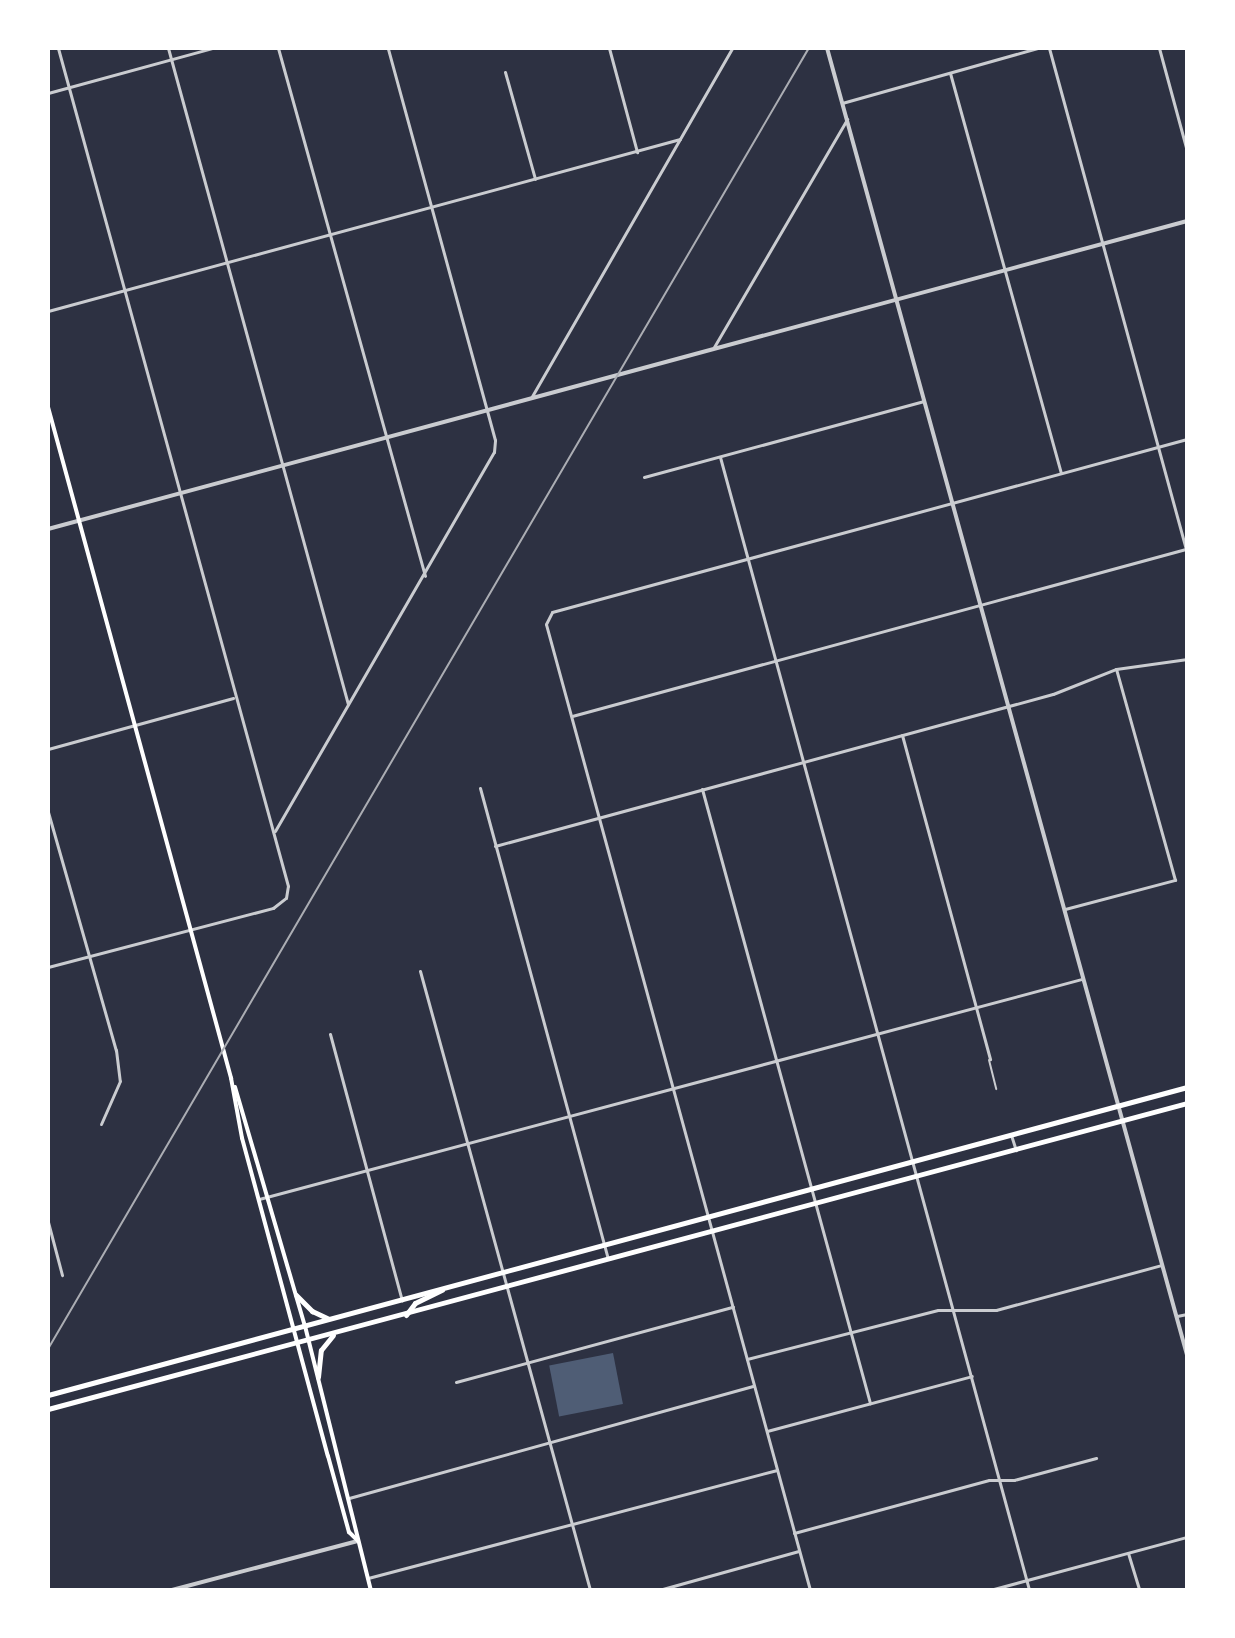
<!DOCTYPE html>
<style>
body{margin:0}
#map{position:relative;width:1235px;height:1638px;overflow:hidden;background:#2d3142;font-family:"Roboto Condensed",sans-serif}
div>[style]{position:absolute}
.water>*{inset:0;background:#4f5d75;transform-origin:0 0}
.service>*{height:2px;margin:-1px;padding:0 1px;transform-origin:1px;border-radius:1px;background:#caccd0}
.minor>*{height:3px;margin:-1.5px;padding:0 1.5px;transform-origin:1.5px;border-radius:1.5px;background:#caccd0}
.tertiary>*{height:4px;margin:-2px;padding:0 2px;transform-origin:2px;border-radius:2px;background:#caccd0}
.secondary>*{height:4px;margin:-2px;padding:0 2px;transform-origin:2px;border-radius:2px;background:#fff}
.trunk>*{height:5px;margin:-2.5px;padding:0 2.5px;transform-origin:2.5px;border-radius:2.5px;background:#fff}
.rail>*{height:2px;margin:-1px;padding:0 1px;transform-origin:1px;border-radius:1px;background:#abadb3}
span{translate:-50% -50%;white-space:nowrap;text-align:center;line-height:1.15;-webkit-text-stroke:7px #fff;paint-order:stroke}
.frame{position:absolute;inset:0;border:50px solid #fff;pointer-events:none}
</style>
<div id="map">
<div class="water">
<div style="left:613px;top:1353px;width:52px;height:65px;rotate:79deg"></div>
</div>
<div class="service">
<div style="left:989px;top:1060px;width:30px;rotate:76deg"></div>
</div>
<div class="minor">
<div style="left:168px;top:48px;width:680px;rotate:74.66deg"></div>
<div style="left:278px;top:48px;width:548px;rotate:74.44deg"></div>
<div style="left:609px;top:48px;width:108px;rotate:74.9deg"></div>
<div style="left:1049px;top:48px;width:524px;rotate:74.72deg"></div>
<div style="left:1159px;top:48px;width:107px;rotate:74.8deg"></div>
<div style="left:505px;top:72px;width:111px;rotate:74.3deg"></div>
<div style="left:950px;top:73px;width:415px;rotate:74.5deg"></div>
<div style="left:48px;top:93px;width:171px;rotate:-15.3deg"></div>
<div style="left:842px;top:103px;width:204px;rotate:-15.7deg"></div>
<div style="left:48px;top:311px;width:655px;rotate:-15.22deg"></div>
<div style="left:714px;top:347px;width:264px;rotate:-59.7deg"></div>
<div style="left:531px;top:398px;width:404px;rotate:-60.1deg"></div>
<div style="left:720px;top:457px;width:1174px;rotate:74.74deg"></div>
<div style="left:644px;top:477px;width:290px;rotate:-15.2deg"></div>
<div style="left:572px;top:716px;width:636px;rotate:-15.22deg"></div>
<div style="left:902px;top:735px;width:336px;rotate:74.8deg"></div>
<div style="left:48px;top:749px;width:192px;rotate:-15.4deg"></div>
<div style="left:480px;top:788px;width:488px;rotate:74.8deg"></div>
<div style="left:702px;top:789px;width:637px;rotate:74.7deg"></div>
<div style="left:48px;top:812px;width:248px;rotate:74.1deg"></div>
<div style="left:116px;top:1050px;width:31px;rotate:83deg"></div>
<div style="left:120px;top:1081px;width:47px;rotate:113.8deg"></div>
<div style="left:275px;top:831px;width:438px;rotate:-60deg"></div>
<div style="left:494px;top:452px;width:12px;rotate:-85deg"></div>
<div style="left:495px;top:440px;width:406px;rotate:-105.3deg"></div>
<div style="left:495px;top:846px;width:578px;rotate:-15.24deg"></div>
<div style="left:1053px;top:694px;width:68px;rotate:-21.6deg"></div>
<div style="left:1116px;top:669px;width:72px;rotate:-8deg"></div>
<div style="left:1065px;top:909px;width:114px;rotate:-14.8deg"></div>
<div style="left:1175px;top:880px;width:219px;rotate:-105.6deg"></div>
<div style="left:48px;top:967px;width:233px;rotate:-14.7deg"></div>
<div style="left:273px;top:908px;width:16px;rotate:-38deg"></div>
<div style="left:286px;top:898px;width:12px;rotate:-81deg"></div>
<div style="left:288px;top:886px;width:869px;rotate:-105.35deg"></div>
<div style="left:420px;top:971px;width:642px;rotate:74.64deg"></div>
<div style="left:330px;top:1034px;width:276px;rotate:74.9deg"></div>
<div style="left:1011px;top:1135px;width:16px;rotate:72deg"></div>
<div style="left:259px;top:1199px;width:852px;rotate:-14.97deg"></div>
<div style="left:48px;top:1222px;width:55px;rotate:75.2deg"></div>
<div style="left:1177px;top:1316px;width:10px;rotate:-11deg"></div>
<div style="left:747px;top:1359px;width:197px;rotate:-14.4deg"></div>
<div style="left:938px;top:1310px;width:58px"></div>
<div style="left:996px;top:1310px;width:172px;rotate:-15.2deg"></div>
<div style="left:456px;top:1382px;width:287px;rotate:-15.2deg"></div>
<div style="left:767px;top:1431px;width:212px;rotate:-15deg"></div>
<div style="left:349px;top:1498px;width:420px;rotate:-15.5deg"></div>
<div style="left:794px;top:1533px;width:202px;rotate:-15.2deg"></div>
<div style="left:989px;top:1480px;width:25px"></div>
<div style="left:1014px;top:1480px;width:85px;rotate:-15deg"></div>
<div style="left:1128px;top:1553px;width:39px;rotate:73deg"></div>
<div style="left:368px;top:1578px;width:423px;rotate:-14.8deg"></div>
<div style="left:659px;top:1590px;width:145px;rotate:-15.6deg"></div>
<div style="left:810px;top:1590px;width:1001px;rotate:-105.29deg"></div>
<div style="left:546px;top:624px;width:13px;rotate:-63deg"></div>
<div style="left:552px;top:612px;width:658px;rotate:-15.24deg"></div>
<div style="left:990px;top:1590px;width:204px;rotate:-15.1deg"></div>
</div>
<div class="tertiary">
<div style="left:827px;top:48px;width:1356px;rotate:74.6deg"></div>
<div style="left:48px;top:529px;width:1180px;rotate:-15.13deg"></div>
<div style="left:172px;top:1590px;width:192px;rotate:-14.8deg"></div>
</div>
<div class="secondary">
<div style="left:48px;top:407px;width:696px;rotate:74.74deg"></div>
<div style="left:231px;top:1078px;width:61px;rotate:79.6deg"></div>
<div style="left:242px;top:1138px;width:329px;rotate:74.9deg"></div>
<div style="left:328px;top:1456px;width:79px;rotate:74.6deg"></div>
<div style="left:349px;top:1532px;width:13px;rotate:45deg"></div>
<div style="left:235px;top:1087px;width:249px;rotate:73.7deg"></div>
<div style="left:305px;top:1326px;width:272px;rotate:76deg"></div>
</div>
<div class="trunk">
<div style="left:296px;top:1295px;width:23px;rotate:45deg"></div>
<div style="left:312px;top:1311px;width:17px;rotate:25deg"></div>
<div style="left:406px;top:1315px;width:15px;rotate:-53deg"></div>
<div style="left:415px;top:1303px;width:30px;rotate:-26deg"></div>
<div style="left:318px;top:1377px;width:27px;rotate:-84deg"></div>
<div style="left:321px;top:1350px;width:19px;rotate:-51deg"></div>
<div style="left:48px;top:1395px;width:1180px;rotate:-15.13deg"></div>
<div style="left:48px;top:1409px;width:1179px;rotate:-15.04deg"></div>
</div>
<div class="rail">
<div style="left:48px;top:1349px;width:1507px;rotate:-59.68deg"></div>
</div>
<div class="frame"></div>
</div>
